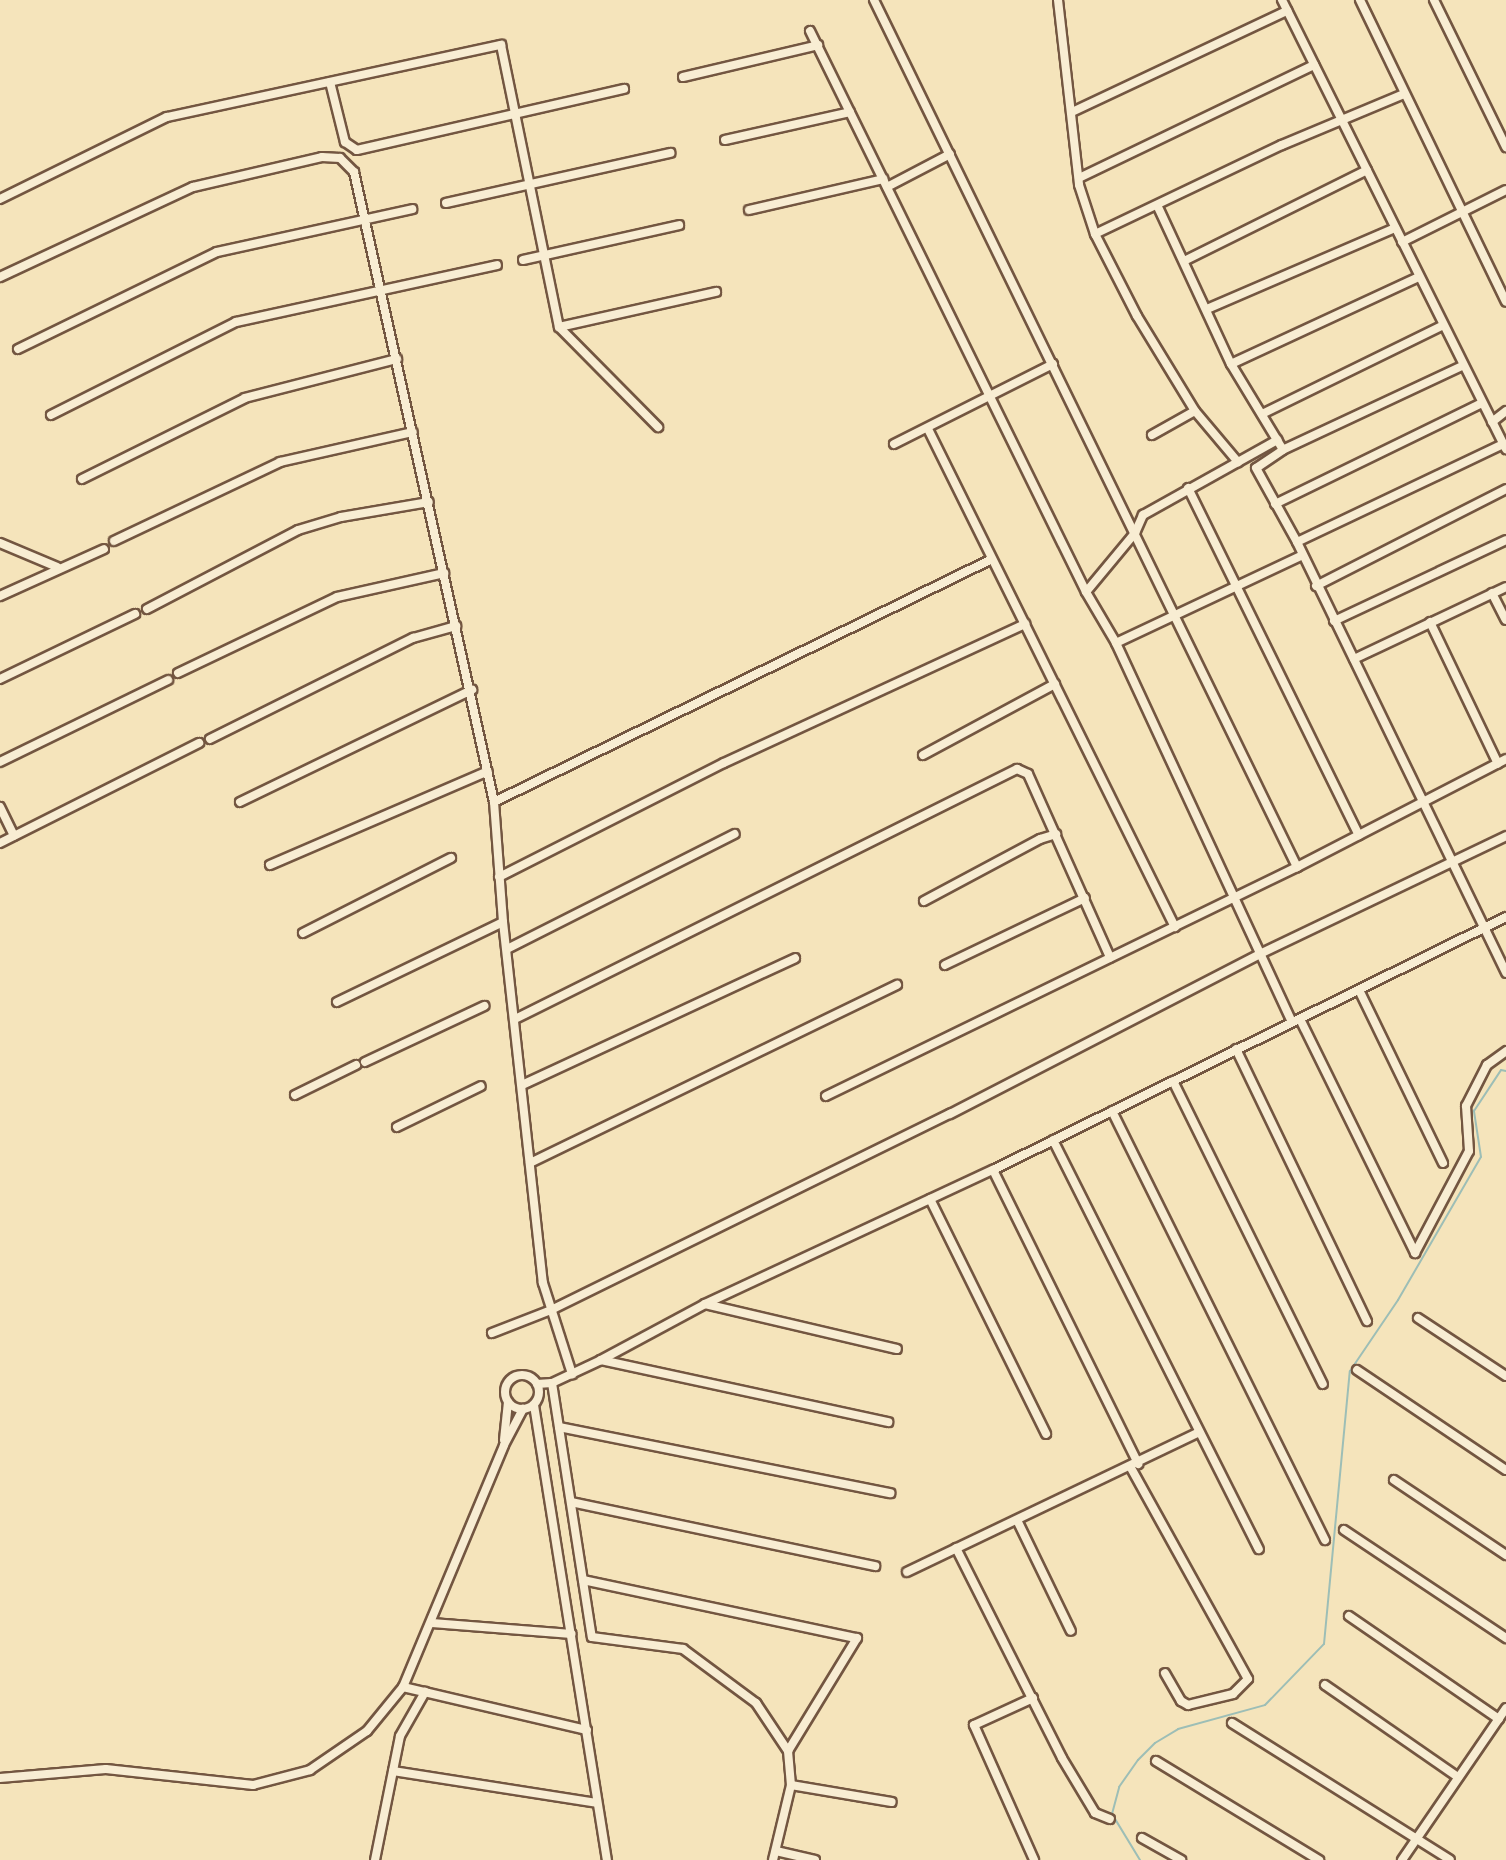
<!DOCTYPE html>
<style>
body{margin:0}
#map{position:relative;width:1506px;height:1860px;overflow:hidden;background:#f5e4bb;font-family:"Gentium Book Plus",serif}
div>[style]{position:absolute}
.stream>*{height:2px;margin:-1px;padding:0 1px;transform-origin:1px;border-radius:1px;background:#9dbeb6}
.roads{filter:drop-shadow(2px 0 #735641) drop-shadow(-2px 0 #735641) drop-shadow(0 2px #735641) drop-shadow(0 -2px #735641)}
.minor>*{height:8px;margin:-4px;padding:0 4px;transform-origin:4px;border-radius:4px;background:#f8edd3}
.minor>.ring{margin:-4px;padding:0;box-sizing:content-box;background:none;border:8px solid #f8edd3;border-radius:50%}
span{translate:-50% -50%;white-space:nowrap;text-align:center;line-height:1.15;-webkit-text-stroke:6px #f8edd3;paint-order:stroke}
</style>
<div id="map">
<div class="stream">
<div style="left:1140px;top:1860px;width:54px;rotate:-121.3deg"></div>
<div style="left:1112px;top:1814px;width:28px;rotate:-75deg"></div>
<div style="left:1119px;top:1787px;width:33px;rotate:-55deg"></div>
<div style="left:1138px;top:1760px;width:24px;rotate:-45deg"></div>
<div style="left:1155px;top:1743px;width:27px;rotate:-31deg"></div>
<div style="left:1178px;top:1729px;width:90px;rotate:-15.4deg"></div>
<div style="left:1265px;top:1705px;width:85px;rotate:-46deg"></div>
<div style="left:1324px;top:1644px;width:274px;rotate:-84.6deg"></div>
<div style="left:1350px;top:1371px;width:86px;rotate:-55.9deg"></div>
<div style="left:1398px;top:1300px;width:165px;rotate:-59.9deg"></div>
<div style="left:1481px;top:1157px;width:47px;rotate:-98.7deg"></div>
<div style="left:1474px;top:1111px;width:49px;rotate:-56.6deg"></div>
<div style="left:1501px;top:1070px;width:5px;rotate:11deg"></div>
</div>
<div class="roads">
<div class="minor">
<div style="left:874px;top:0;width:965px;rotate:63.99deg"></div>
<div style="left:1058px;top:0;width:186px;rotate:83.5deg"></div>
<div style="left:1079px;top:185px;width:52px;rotate:71.9deg"></div>
<div style="left:1095px;top:234px;width:92px;rotate:62.9deg"></div>
<div style="left:1137px;top:316px;width:111px;rotate:58.6deg"></div>
<div style="left:1195px;top:411px;width:67px;rotate:49.9deg"></div>
<div style="left:1282px;top:0;width:502px;rotate:63.49deg"></div>
<div style="left:1360px;top:0;width:335px;rotate:64.2deg"></div>
<div style="left:1434px;top:0;width:164px;rotate:63.9deg"></div>
<div style="left:810px;top:31px;width:625px;rotate:63.8deg"></div>
<div style="left:1086px;top:592px;width:59px;rotate:59.5deg"></div>
<div style="left:1116px;top:643px;width:418px;rotate:65.1deg"></div>
<div style="left:683px;top:77px;width:139px;rotate:-13.3deg"></div>
<div style="left:330px;top:82px;width:62px;rotate:76deg"></div>
<div style="left:345px;top:142px;width:14px;rotate:34deg"></div>
<div style="left:357px;top:150px;width:274px;rotate:-12.9deg"></div>
<div style="left:1072px;top:112px;width:238px;rotate:-25.2deg"></div>
<div style="left:725px;top:140px;width:128px;rotate:-12.6deg"></div>
<div style="left:1079px;top:178px;width:261px;rotate:-25.7deg"></div>
<div style="left:887px;top:187px;width:71px;rotate:-27.6deg"></div>
<div style="left:0;top:199px;width:186px;rotate:-26.2deg"></div>
<div style="left:167px;top:117px;width:342px;rotate:-12.2deg"></div>
<div style="left:501px;top:45px;width:288px;rotate:78.4deg"></div>
<div style="left:559px;top:327px;width:141px;rotate:45.3deg"></div>
<div style="left:446px;top:203px;width:230px;rotate:-12.6deg"></div>
<div style="left:1158px;top:207px;width:173px;rotate:65.1deg"></div>
<div style="left:1231px;top:364px;width:100px;rotate:58.8deg"></div>
<div style="left:749px;top:210px;width:138px;rotate:-13deg"></div>
<div style="left:1095px;top:234px;width:207px;rotate:-25.5deg"></div>
<div style="left:1282px;top:145px;width:132px;rotate:-22.7deg"></div>
<div style="left:1402px;top:242px;width:116px;rotate:-26.6deg"></div>
<div style="left:523px;top:260px;width:160px;rotate:-12.6deg"></div>
<div style="left:1186px;top:260px;width:202px;rotate:-26.4deg"></div>
<div style="left:0;top:277px;width:213px;rotate:-25deg"></div>
<div style="left:193px;top:187px;width:132px;rotate:-13.1deg"></div>
<div style="left:322px;top:157px;width:18px;rotate:3deg"></div>
<div style="left:340px;top:158px;width:20px;rotate:45deg"></div>
<div style="left:354px;top:172px;width:645px;rotate:77.47deg"></div>
<div style="left:494px;top:802px;width:120px;rotate:85.7deg"></div>
<div style="left:503px;top:922px;width:363px;rotate:83.7deg"></div>
<div style="left:543px;top:1283px;width:96px;rotate:72.3deg"></div>
<div style="left:1207px;top:309px;width:205px;rotate:-23.3deg"></div>
<div style="left:559px;top:327px;width:161px;rotate:-12.6deg"></div>
<div style="left:18px;top:349px;width:221px;rotate:-26deg"></div>
<div style="left:217px;top:252px;width:200px;rotate:-12.4deg"></div>
<div style="left:1231px;top:364px;width:206px;rotate:-24.9deg"></div>
<div style="left:1462px;top:366px;width:198px;rotate:154.9deg"></div>
<div style="left:1283px;top:450px;width:32px;rotate:146deg"></div>
<div style="left:1256px;top:468px;width:85px;rotate:61deg"></div>
<div style="left:1297px;top:542px;width:479px;rotate:64.1deg"></div>
<div style="left:1262px;top:414px;width:200px;rotate:-26.1deg"></div>
<div style="left:51px;top:415px;width:207px;rotate:-26.7deg"></div>
<div style="left:236px;top:322px;width:267px;rotate:-12.3deg"></div>
<div style="left:1492px;top:422px;width:18px;rotate:-38deg"></div>
<div style="left:928px;top:429px;width:556px;rotate:63.62deg"></div>
<div style="left:1152px;top:435px;width:49px;rotate:-29.2deg"></div>
<div style="left:894px;top:444px;width:178px;rotate:-26.7deg"></div>
<div style="left:82px;top:479px;width:182px;rotate:-26.4deg"></div>
<div style="left:245px;top:398px;width:157px;rotate:-14.4deg"></div>
<div style="left:1188px;top:488px;width:387px;rotate:63.8deg"></div>
<div style="left:1275px;top:504px;width:230px;rotate:-26deg"></div>
<div style="left:114px;top:541px;width:184px;rotate:-25.4deg"></div>
<div style="left:280px;top:462px;width:136px;rotate:-12.7deg"></div>
<div style="left:1297px;top:542px;width:228px;rotate:-25.4deg"></div>
<div style="left:0;top:543px;width:62px;rotate:22.8deg"></div>
<div style="left:1316px;top:586px;width:213px;rotate:-27deg"></div>
<div style="left:1086px;top:592px;width:77px;rotate:-50.3deg"></div>
<div style="left:1135px;top:533px;width:20px;rotate:-66deg"></div>
<div style="left:1143px;top:515px;width:154px;rotate:-29.2deg"></div>
<div style="left:1492px;top:593px;width:30px;rotate:63deg"></div>
<div style="left:0;top:596px;width:114px;rotate:-24.3deg"></div>
<div style="left:147px;top:609px;width:170px;rotate:-27.6deg"></div>
<div style="left:298px;top:530px;width:45px;rotate:-16.8deg"></div>
<div style="left:341px;top:517px;width:89px;rotate:-9.7deg"></div>
<div style="left:1334px;top:621px;width:190px;rotate:-25.2deg"></div>
<div style="left:1430px;top:622px;width:157px;rotate:64.4deg"></div>
<div style="left:1116px;top:643px;width:204px;rotate:-25.2deg"></div>
<div style="left:1354px;top:659px;width:168px;rotate:-25.3deg"></div>
<div style="left:178px;top:673px;width:176px;rotate:-25.5deg"></div>
<div style="left:337px;top:597px;width:110px;rotate:-12.6deg"></div>
<div style="left:0;top:679px;width:150px;rotate:-25.7deg"></div>
<div style="left:210px;top:739px;width:227px;rotate:-26.5deg"></div>
<div style="left:413px;top:638px;width:45px;rotate:-15.6deg"></div>
<div style="left:923px;top:755px;width:150px;rotate:-28.3deg"></div>
<div style="left:0;top:762px;width:187px;rotate:-26deg"></div>
<div style="left:240px;top:802px;width:258px;rotate:-25.8deg"></div>
<div style="left:494px;top:802px;width:554px;rotate:-26.01deg"></div>
<div style="left:0;top:807px;width:32px;rotate:64deg"></div>
<div style="left:0;top:843px;width:223px;rotate:-26.7deg"></div>
<div style="left:270px;top:865px;width:237px;rotate:-23.3deg"></div>
<div style="left:499px;top:877px;width:252px;rotate:-26.9deg"></div>
<div style="left:724px;top:763px;width:332px;rotate:-24.8deg"></div>
<div style="left:924px;top:901px;width:132px;rotate:-28.1deg"></div>
<div style="left:1040px;top:839px;width:17px;rotate:-17deg"></div>
<div style="left:303px;top:933px;width:166px;rotate:-26.9deg"></div>
<div style="left:507px;top:949px;width:255px;rotate:-26.8deg"></div>
<div style="left:945px;top:965px;width:155px;rotate:-25.6deg"></div>
<div style="left:1360px;top:992px;width:190px;rotate:64.1deg"></div>
<div style="left:337px;top:1002px;width:184px;rotate:-25.7deg"></div>
<div style="left:515px;top:1019px;width:561px;rotate:-26.47deg"></div>
<div style="left:1017px;top:769px;width:12px;rotate:24deg"></div>
<div style="left:1028px;top:774px;width:201px;rotate:65.9deg"></div>
<div style="left:1300px;top:1019px;width:261px;rotate:63.8deg"></div>
<div style="left:1415px;top:1253px;width:115px;rotate:-62.1deg"></div>
<div style="left:1469px;top:1151px;width:45px;rotate:-93.8deg"></div>
<div style="left:1466px;top:1106px;width:46px;rotate:-62.9deg"></div>
<div style="left:1487px;top:1065px;width:24px;rotate:-36deg"></div>
<div style="left:1236px;top:1049px;width:302px;rotate:64.3deg"></div>
<div style="left:365px;top:1062px;width:132px;rotate:-25.2deg"></div>
<div style="left:1173px;top:1081px;width:338px;rotate:63.7deg"></div>
<div style="left:522px;top:1085px;width:301px;rotate:-24.9deg"></div>
<div style="left:295px;top:1095px;width:68px;rotate:-26.2deg"></div>
<div style="left:826px;top:1096px;width:524px;rotate:-25.93deg"></div>
<div style="left:1297px;top:867px;width:235px;rotate:-27.3deg"></div>
<div style="left:1112px;top:1111px;width:479px;rotate:63.6deg"></div>
<div style="left:397px;top:1127px;width:93px;rotate:-26deg"></div>
<div style="left:1053px;top:1140px;width:458px;rotate:63.3deg"></div>
<div style="left:530px;top:1163px;width:408px;rotate:-25.9deg"></div>
<div style="left:993px;top:1170px;width:328px;rotate:63.7deg"></div>
<div style="left:930px;top:1199px;width:262px;rotate:63.7deg"></div>
<div style="left:705px;top:1304px;width:197px;rotate:13.2deg"></div>
<div style="left:1418px;top:1318px;width:105px;rotate:33.4deg"></div>
<div style="left:492px;top:1333px;width:63px;rotate:-21.3deg"></div>
<div style="left:551px;top:1310px;width:445px;rotate:-26.2deg"></div>
<div style="left:950px;top:1114px;width:349px;rotate:-27.3deg"></div>
<div style="left:1260px;top:954px;width:273px;rotate:-25.6deg"></div>
<div style="left:601px;top:1360px;width:294px;rotate:12.2deg"></div>
<div style="left:1357px;top:1370px;width:179px;rotate:33.9deg"></div>
<div class="ring" style="left:505px;top:1375px;width:26px;height:26px"></div>
<div style="left:552px;top:1383px;width:257px;rotate:81.1deg"></div>
<div style="left:592px;top:1637px;width:92px;rotate:7.5deg"></div>
<div style="left:683px;top:1649px;width:91px;rotate:36.5deg"></div>
<div style="left:756px;top:1703px;width:58px;rotate:56.3deg"></div>
<div style="left:788px;top:1751px;width:34px;rotate:85deg"></div>
<div style="left:791px;top:1785px;width:77px;rotate:103.5deg"></div>
<div style="left:537px;top:1384px;width:15px;rotate:-4deg"></div>
<div style="left:552px;top:1383px;width:54px;rotate:-25.1deg"></div>
<div style="left:601px;top:1360px;width:118px;rotate:-28.3deg"></div>
<div style="left:705px;top:1304px;width:318px;rotate:-25deg"></div>
<div style="left:993px;top:1170px;width:572px;rotate:-26.25deg"></div>
<div style="left:534px;top:1405px;width:461px;rotate:80.9deg"></div>
<div style="left:559px;top:1427px;width:338px;rotate:11.3deg"></div>
<div style="left:504px;top:1440px;width:38px;rotate:-84deg"></div>
<div style="left:1131px;top:1468px;width:241px;rotate:61deg"></div>
<div style="left:1248px;top:1679px;width:21px;rotate:135deg"></div>
<div style="left:1233px;top:1694px;width:46px;rotate:166.3deg"></div>
<div style="left:1188px;top:1705px;width:8px;rotate:-150deg"></div>
<div style="left:1181px;top:1701px;width:32px;rotate:-120deg"></div>
<div style="left:1394px;top:1480px;width:135px;rotate:33.8deg"></div>
<div style="left:571px;top:1502px;width:311px;rotate:11.9deg"></div>
<div style="left:1017px;top:1520px;width:123px;rotate:64.1deg"></div>
<div style="left:1344px;top:1530px;width:195px;rotate:33.7deg"></div>
<div style="left:956px;top:1548px;width:235px;rotate:63.2deg"></div>
<div style="left:1062px;top:1758px;width:64px;rotate:59deg"></div>
<div style="left:1095px;top:1813px;width:16px;rotate:22deg"></div>
<div style="left:907px;top:1572px;width:324px;rotate:-25.6deg"></div>
<div style="left:583px;top:1580px;width:280px;rotate:12deg"></div>
<div style="left:857px;top:1638px;width:132px;rotate:121.4deg"></div>
<div style="left:1349px;top:1616px;width:182px;rotate:34.5deg"></div>
<div style="left:432px;top:1623px;width:140px;rotate:4.5deg"></div>
<div style="left:1325px;top:1685px;width:162px;rotate:34.7deg"></div>
<div style="left:403px;top:1687px;width:189px;rotate:13.2deg"></div>
<div style="left:1033px;top:1698px;width:65px;rotate:155.4deg"></div>
<div style="left:974px;top:1725px;width:148px;rotate:66deg"></div>
<div style="left:1232px;top:1723px;width:257px;rotate:32.1deg"></div>
<div style="left:1156px;top:1761px;width:191px;rotate:31.3deg"></div>
<div style="left:393px;top:1771px;width:206px;rotate:8.9deg"></div>
<div style="left:0;top:1778px;width:106px;rotate:-4.9deg"></div>
<div style="left:106px;top:1769px;width:148px;rotate:6.2deg"></div>
<div style="left:253px;top:1785px;width:59px;rotate:-14.7deg"></div>
<div style="left:310px;top:1770px;width:69px;rotate:-34.4deg"></div>
<div style="left:367px;top:1731px;width:57px;rotate:-50.7deg"></div>
<div style="left:403px;top:1687px;width:262px;rotate:-67.3deg"></div>
<div style="left:504px;top:1445px;width:41px;rotate:-62.2deg"></div>
<div style="left:791px;top:1785px;width:102px;rotate:9.6deg"></div>
<div style="left:1142px;top:1838px;width:45px;rotate:29.4deg"></div>
<div style="left:776px;top:1851px;width:40px;rotate:13deg"></div>
<div style="left:375px;top:1860px;width:126px;rotate:-78.6deg"></div>
<div style="left:400px;top:1736px;width:51px;rotate:-60.4deg"></div>
<div style="left:1402px;top:1860px;width:184px;rotate:-55.6deg"></div>
</div>
</div>
</div>
